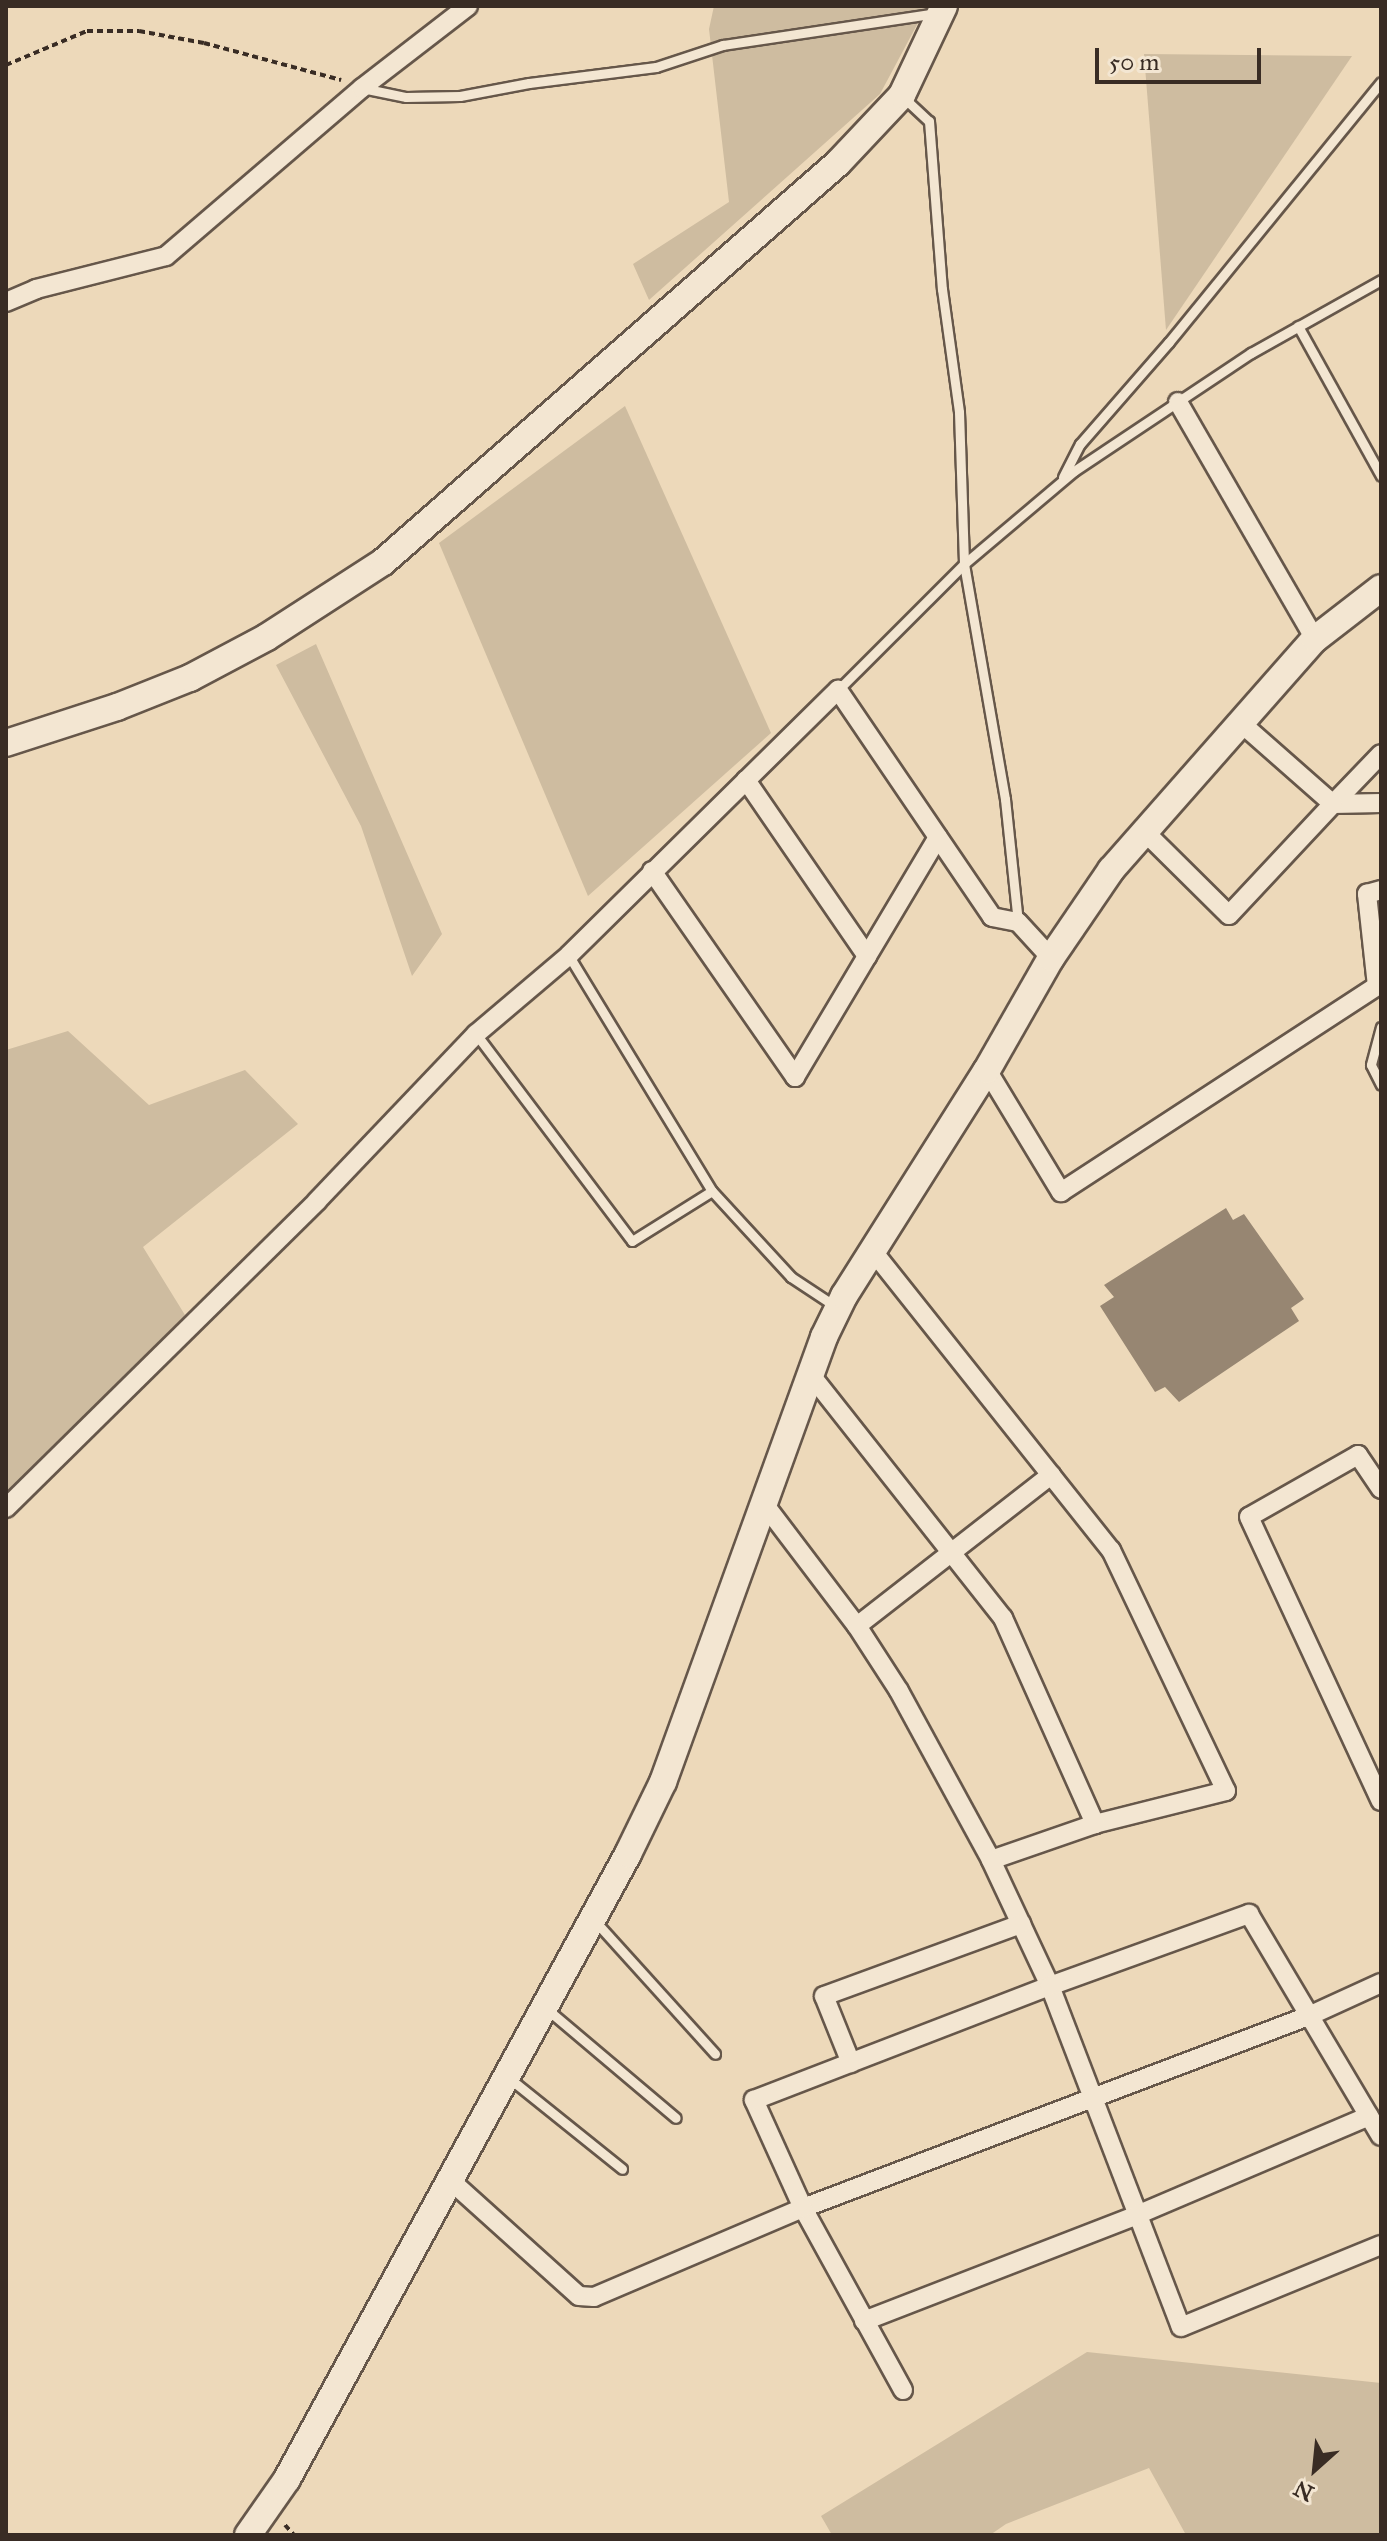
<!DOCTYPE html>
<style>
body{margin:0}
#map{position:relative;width:1387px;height:2541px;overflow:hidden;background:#edd9ba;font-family:"IM FELL Great Primer",serif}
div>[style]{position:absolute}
.green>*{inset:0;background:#cebca0}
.building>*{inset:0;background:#978672}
.path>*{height:4px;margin-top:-2px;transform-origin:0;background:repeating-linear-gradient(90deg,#392c24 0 6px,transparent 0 10px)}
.roads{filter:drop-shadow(2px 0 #66574a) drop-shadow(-2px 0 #66574a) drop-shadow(0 2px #66574a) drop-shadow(0 -2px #66574a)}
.lane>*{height:9px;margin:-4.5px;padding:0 4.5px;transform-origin:4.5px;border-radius:4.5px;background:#f3e6d2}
.street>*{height:18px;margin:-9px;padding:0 9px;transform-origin:9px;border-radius:9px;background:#f3e6d2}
.secondary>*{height:26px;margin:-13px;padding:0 13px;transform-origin:13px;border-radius:13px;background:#f3e6d2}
span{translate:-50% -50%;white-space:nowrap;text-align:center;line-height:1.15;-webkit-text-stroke:8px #f3e6d2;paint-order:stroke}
.frame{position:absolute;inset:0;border:8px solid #392c24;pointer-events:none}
.north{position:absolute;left:1275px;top:2429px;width:80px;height:80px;-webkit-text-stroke:6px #f3e6d2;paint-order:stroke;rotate:207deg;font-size:22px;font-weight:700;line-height:32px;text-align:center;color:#392c24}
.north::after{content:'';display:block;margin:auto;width:28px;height:36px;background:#392c24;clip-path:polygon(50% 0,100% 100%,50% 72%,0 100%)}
.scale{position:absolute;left:1095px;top:48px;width:166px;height:36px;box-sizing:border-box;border:4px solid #392c24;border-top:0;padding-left:10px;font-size:24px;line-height:28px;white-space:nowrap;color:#392c24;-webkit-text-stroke:6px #f3e6d2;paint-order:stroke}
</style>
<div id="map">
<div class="green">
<div style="clip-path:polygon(714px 6px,927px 6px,880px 94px,649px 300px,633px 264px,729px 202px,709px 29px)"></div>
<div style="clip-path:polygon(1144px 54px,1352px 56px,1166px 330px)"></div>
<div style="clip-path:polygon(625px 406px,771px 733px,588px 896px,439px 543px)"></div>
<div style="clip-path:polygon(316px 644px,442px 934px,412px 976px,361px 826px,276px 665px)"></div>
<div style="clip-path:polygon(68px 1031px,149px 1105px,245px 1070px,298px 1124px,143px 1247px,185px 1315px,6px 1493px,6px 1050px)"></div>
<div style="clip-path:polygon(1087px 2352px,1381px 2383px,1381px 2535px,1186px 2535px,1149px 2468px,1006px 2524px,990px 2535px,832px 2535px,821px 2516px)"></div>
</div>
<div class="building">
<div style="clip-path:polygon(1226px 1208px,1233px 1220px,1244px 1214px,1304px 1299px,1291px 1308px,1299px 1321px,1179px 1402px,1165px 1387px,1155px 1392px,1100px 1306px,1114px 1297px,1104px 1285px)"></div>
</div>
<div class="path">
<div style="left:6px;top:65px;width:88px;rotate:-22.8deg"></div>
<div style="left:87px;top:31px;width:52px"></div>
<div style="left:139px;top:31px;width:66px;rotate:10.5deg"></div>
<div style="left:204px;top:43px;width:142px;rotate:15.1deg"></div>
<div style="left:285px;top:2525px;width:13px;rotate:48deg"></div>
</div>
<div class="roads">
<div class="lane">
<div style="left:362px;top:88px;width:45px;rotate:11.6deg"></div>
<div style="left:406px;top:97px;width:54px;rotate:-1.1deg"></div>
<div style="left:460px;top:96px;width:70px;rotate:-10.7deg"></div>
<div style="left:529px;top:83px;width:128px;rotate:-7.2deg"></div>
<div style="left:656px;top:67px;width:71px;rotate:-18.2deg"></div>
<div style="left:723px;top:45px;width:217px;rotate:-8.5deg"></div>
<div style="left:904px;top:98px;width:34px;rotate:43deg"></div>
<div style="left:929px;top:121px;width:169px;rotate:85.6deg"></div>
<div style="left:942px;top:289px;width:124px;rotate:82.1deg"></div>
<div style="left:959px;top:412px;width:152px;rotate:88.1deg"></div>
<div style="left:964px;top:564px;width:239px;rotate:80.1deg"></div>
<div style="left:1005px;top:799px;width:124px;rotate:84deg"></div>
<div style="left:1298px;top:326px;width:171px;rotate:61deg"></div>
<div style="left:1063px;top:477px;width:37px;rotate:-63deg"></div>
<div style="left:1080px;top:444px;width:135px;rotate:-48.9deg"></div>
<div style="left:1169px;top:342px;width:335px;rotate:-50.8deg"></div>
<div style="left:838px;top:690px;width:178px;rotate:-45deg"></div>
<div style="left:964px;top:564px;width:144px;rotate:-40.2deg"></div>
<div style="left:1074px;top:471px;width:213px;rotate:-33.7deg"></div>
<div style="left:1251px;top:353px;width:149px;rotate:-29.3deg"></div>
<div style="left:569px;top:956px;width:275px;rotate:58.7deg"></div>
<div style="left:712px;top:1191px;width:117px;rotate:47.4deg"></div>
<div style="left:791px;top:1277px;width:53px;rotate:33.4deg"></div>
<div style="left:1381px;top:1027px;width:39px;rotate:105deg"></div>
<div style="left:1371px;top:1065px;width:22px;rotate:63deg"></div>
<div style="left:476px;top:1034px;width:259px;rotate:53deg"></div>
<div style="left:632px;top:1241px;width:94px;rotate:-32deg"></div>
<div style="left:595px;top:1921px;width:179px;rotate:47.9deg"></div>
<div style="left:548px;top:2010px;width:167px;rotate:40.2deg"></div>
<div style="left:509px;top:2078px;width:145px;rotate:38.8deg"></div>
</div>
<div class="street">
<div style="left:6px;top:302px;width:33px;rotate:-23deg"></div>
<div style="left:36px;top:289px;width:134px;rotate:-14.2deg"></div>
<div style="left:166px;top:256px;width:258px;rotate:-40.6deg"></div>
<div style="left:362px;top:88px;width:134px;rotate:-37.7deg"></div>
<div style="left:1178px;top:402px;width:274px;rotate:60deg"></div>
<div style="left:746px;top:780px;width:214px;rotate:55.5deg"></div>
<div style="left:1333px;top:804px;width:69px;rotate:-46.2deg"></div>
<div style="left:1333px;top:804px;width:48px;rotate:-1.2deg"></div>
<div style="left:1145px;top:832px;width:118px;rotate:44.7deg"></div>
<div style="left:1229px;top:915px;width:152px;rotate:-46.9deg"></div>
<div style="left:1333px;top:804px;width:123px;rotate:-138.6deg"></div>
<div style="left:652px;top:871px;width:251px;rotate:55.2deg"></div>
<div style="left:795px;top:1077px;width:279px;rotate:-59.2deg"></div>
<div style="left:987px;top:1070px;width:143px;rotate:58.8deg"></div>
<div style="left:1061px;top:1192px;width:377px;rotate:-33.1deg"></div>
<div style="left:1377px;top:986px;width:93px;rotate:-96.2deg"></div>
<div style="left:1367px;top:894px;width:15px;rotate:-16deg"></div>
<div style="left:872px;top:1250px;width:384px;rotate:51.5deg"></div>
<div style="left:1111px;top:1550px;width:267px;rotate:64.5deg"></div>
<div style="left:1226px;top:1791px;width:135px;rotate:165.9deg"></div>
<div style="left:1095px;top:1824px;width:110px;rotate:160.9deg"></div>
<div style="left:811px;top:1375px;width:310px;rotate:51.7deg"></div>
<div style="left:1003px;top:1618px;width:226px;rotate:65.9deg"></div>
<div style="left:1381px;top:1489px;width:41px;rotate:-124.1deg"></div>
<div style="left:1358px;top:1455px;width:125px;rotate:150.4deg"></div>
<div style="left:1249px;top:1517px;width:313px;rotate:65.1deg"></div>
<div style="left:765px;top:1505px;width:152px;rotate:52.8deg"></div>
<div style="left:857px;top:1626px;width:77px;rotate:57.1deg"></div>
<div style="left:899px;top:1691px;width:192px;rotate:61.4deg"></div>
<div style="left:991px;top:1860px;width:139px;rotate:64.9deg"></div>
<div style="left:1050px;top:1986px;width:365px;rotate:69deg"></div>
<div style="left:1181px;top:2327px;width:216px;rotate:-22.3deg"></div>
<div style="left:6px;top:1508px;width:437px;rotate:-44.6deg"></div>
<div style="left:317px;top:1201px;width:231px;rotate:-46.4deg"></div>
<div style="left:476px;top:1034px;width:122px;rotate:-40.3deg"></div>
<div style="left:569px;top:955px;width:378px;rotate:-44.6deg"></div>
<div style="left:838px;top:690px;width:274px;rotate:55.8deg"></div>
<div style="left:992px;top:917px;width:26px;rotate:11deg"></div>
<div style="left:1018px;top:922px;width:49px;rotate:47.5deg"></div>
<div style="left:857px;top:1626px;width:246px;rotate:-37.9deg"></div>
<div style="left:851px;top:2063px;width:72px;rotate:-111.9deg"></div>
<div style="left:824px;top:1996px;width:210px;rotate:-20.1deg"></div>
<div style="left:450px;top:2180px;width:173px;rotate:42deg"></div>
<div style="left:579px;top:2296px;width:15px;rotate:4deg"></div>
<div style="left:594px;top:2297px;width:227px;rotate:-23.1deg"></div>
<div style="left:803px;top:2208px;width:543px;rotate:-20.8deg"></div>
<div style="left:1311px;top:2015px;width:77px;rotate:-24.6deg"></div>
<div style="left:864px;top:2321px;width:293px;rotate:-21.2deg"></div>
<div style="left:1137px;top:2215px;width:252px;rotate:-23.1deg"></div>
<div style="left:903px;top:2390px;width:208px;rotate:-118.8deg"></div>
<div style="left:803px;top:2208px;width:119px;rotate:-114.4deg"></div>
<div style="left:754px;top:2100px;width:317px;rotate:-21.1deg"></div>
<div style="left:1050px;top:1986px;width:212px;rotate:-19.9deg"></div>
<div style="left:1249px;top:1914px;width:258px;rotate:59.3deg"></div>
</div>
<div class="secondary">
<div style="left:6px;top:743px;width:117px;rotate:-18deg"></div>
<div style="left:117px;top:707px;width:79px;rotate:-21.7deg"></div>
<div style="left:190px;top:678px;width:87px;rotate:-28deg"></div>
<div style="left:267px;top:637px;width:138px;rotate:-32.9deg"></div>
<div style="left:383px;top:562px;width:605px;rotate:-41.25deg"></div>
<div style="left:838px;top:163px;width:93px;rotate:-46.7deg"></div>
<div style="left:902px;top:95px;width:98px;rotate:-64.7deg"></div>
<div style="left:248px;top:2535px;width:68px;rotate:-55.1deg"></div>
<div style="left:287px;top:2479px;width:712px;rotate:-61.38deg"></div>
<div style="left:628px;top:1854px;width:80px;rotate:-64.1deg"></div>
<div style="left:663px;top:1782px;width:473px;rotate:-70.1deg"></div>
<div style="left:824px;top:1337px;width:46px;rotate:-64deg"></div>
<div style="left:844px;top:1296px;width:267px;rotate:-57.7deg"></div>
<div style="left:987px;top:1070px;width:129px;rotate:-60.3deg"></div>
<div style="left:1051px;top:958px;width:107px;rotate:-55.7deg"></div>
<div style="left:1111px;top:870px;width:308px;rotate:-48.6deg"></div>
<div style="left:1315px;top:639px;width:83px;rotate:-37.7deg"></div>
</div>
</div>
<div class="frame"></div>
<div class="north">N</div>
<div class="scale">50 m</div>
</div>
